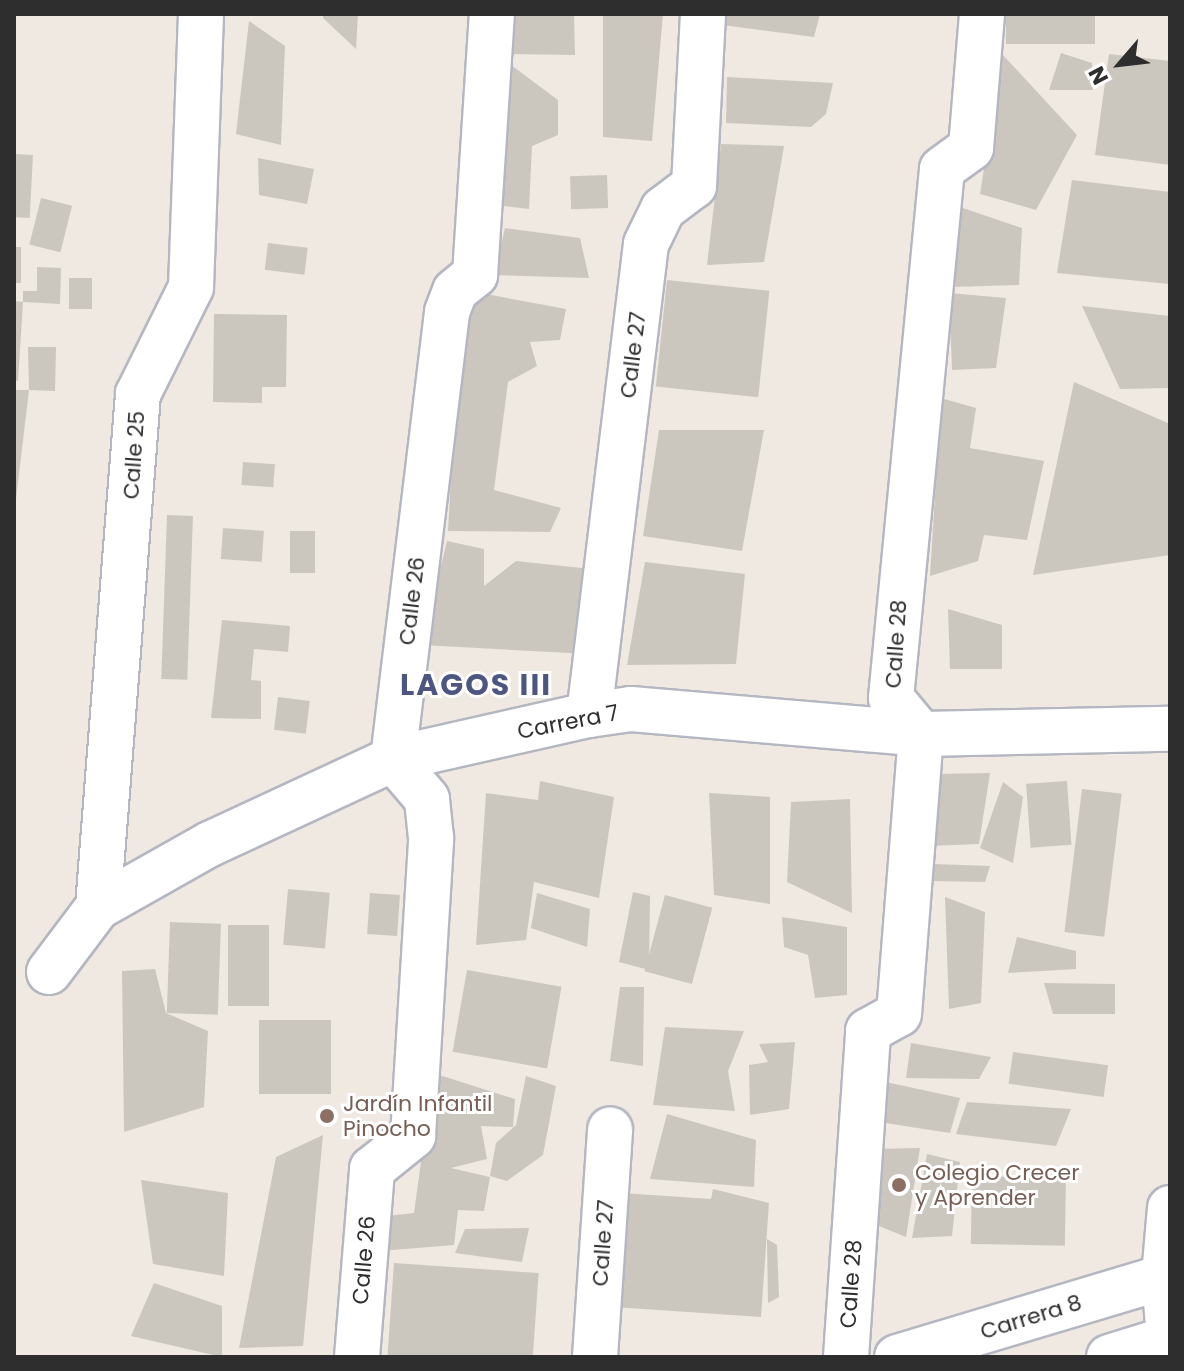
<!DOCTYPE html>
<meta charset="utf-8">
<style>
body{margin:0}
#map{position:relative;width:1184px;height:1371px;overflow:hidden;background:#efe9e1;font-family:Poppins,sans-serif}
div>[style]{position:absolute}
.building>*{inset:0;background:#cbc7bf;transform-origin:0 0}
.roads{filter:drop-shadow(2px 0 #b4b7c1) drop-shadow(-2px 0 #b4b7c1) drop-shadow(0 2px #b4b7c1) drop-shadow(0 -2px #b4b7c1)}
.minor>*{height:44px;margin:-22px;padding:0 22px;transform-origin:22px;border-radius:22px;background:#fff}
.dots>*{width:22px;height:22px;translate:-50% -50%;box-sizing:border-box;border:4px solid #fff;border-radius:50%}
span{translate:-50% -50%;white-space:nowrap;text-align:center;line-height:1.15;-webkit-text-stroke:6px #fff;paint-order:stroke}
.street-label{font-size:22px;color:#2e2e2e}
.education-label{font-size:22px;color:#785e54}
.left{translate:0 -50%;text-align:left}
.district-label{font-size:30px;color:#4d5680;font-weight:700;letter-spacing:2px}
.frame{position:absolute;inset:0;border:16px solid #2e2e2e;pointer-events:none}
.north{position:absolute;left:1080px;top:24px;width:80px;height:80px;-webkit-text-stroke:6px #fff;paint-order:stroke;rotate:242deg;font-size:22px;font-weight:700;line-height:32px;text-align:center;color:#2e2e2e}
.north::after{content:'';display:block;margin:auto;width:28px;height:36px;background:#2e2e2e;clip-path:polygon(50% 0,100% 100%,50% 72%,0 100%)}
</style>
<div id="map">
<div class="building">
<div style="clip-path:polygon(323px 14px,358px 14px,356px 49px,323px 18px)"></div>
<div style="clip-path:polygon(516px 14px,574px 14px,575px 55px,509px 54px)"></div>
<div style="clip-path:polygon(603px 14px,663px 14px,652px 141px,603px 137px)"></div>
<div style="clip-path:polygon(725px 14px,820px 14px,814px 37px,722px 25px)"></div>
<div style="left:1006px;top:14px;width:89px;height:30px"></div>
<div style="clip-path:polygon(249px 21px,285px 46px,281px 145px,236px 134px)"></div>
<div style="clip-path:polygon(1061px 53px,1092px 63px,1093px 90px,1049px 90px)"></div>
<div style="clip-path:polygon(1002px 54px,1077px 135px,1036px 210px,980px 194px)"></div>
<div style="clip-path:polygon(1109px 54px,1170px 61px,1170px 165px,1095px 155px)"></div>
<div style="clip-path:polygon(507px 62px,558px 100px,558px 135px,532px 146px,529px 209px,487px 204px)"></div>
<div style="clip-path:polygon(727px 77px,833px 83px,826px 114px,811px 127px,726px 123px)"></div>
<div style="clip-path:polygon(721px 144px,784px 146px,764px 262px,707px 265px)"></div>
<div style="left:14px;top:154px;width:19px;height:63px;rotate:3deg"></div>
<div style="clip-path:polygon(258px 158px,314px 169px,307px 204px,259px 195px)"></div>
<div style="left:607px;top:175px;width:33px;height:37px;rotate:88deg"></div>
<div style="clip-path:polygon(1072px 180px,1170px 192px,1170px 284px,1057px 273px)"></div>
<div style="left:41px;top:198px;width:32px;height:48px;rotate:14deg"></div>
<div style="clip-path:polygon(960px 207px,1022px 228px,1019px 285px,951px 287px)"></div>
<div style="clip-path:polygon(505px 228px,580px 238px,589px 278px,494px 275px)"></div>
<div style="left:268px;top:243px;width:40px;height:27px;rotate:7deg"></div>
<div style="left:14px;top:247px;width:7px;height:36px"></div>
<div style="clip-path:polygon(37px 267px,61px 268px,60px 304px,23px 302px,23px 291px,37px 291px)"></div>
<div style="left:69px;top:278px;width:23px;height:31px"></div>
<div style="left:667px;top:280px;width:103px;height:107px;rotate:6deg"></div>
<div style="clip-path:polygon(475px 292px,566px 309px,560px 340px,530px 342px,537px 366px,508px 382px,494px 490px,561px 508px,550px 532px,448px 531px,460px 315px,471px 318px)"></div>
<div style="clip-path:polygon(949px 293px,1006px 298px,996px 368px,952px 370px)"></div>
<div style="clip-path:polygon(14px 301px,23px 302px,18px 381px,14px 380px)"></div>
<div style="clip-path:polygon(1082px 306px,1170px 316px,1170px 388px,1120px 389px)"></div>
<div style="clip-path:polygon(214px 314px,287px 315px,286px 387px,262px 387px,262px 403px,213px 402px)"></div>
<div style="clip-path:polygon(28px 347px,56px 347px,55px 391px,29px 390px,14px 516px,14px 390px,29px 390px)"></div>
<div style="clip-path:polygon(1074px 382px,1170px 424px,1170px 555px,1033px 575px)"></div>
<div style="clip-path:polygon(941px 398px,976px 408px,970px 448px,1044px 461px,1027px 540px,984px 535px,978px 561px,930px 576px)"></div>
<div style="clip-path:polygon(659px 430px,764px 430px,742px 551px,643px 536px)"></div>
<div style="left:243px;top:462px;width:32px;height:23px;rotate:4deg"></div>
<div style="left:167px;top:515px;width:26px;height:164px;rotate:2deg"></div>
<div style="left:223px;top:528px;width:41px;height:31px;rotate:4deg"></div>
<div style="left:290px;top:531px;width:25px;height:42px"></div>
<div style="clip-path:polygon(447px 541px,484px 549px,484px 586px,516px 561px,591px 569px,588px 654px,422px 645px)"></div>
<div style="clip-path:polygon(645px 562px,745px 574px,736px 664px,627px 665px)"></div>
<div style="clip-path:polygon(948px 609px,1002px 625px,1002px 669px,950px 669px)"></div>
<div style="clip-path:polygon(222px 620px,290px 626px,288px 652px,254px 649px,251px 680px,261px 681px,261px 719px,211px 718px)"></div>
<div style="left:278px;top:697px;width:32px;height:33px;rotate:7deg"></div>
<div style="clip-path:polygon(990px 773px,979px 844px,929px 846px,933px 774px)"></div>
<div style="clip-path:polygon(540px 781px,614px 797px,599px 898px,534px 882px,526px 940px,476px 945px,486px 793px,538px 800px)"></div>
<div style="left:1067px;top:781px;width:64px;height:41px;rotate:86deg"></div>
<div style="clip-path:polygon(1003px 782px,1023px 797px,1013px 863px,980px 848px)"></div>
<div style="left:1082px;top:789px;width:40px;height:144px;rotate:7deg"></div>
<div style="clip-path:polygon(709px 793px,770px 797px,770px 904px,714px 895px)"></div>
<div style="clip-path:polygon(850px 799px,852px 913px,787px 882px,791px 802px)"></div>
<div style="clip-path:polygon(933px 864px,990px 866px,985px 882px,930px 881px)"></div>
<div style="left:288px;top:889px;width:42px;height:56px;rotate:5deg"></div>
<div style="clip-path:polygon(633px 892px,650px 896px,649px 970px,619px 962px)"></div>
<div style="left:370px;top:893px;width:30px;height:41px;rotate:4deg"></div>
<div style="clip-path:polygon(537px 893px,590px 909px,587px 947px,531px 928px)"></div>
<div style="left:665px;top:895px;width:49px;height:79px;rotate:15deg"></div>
<div style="clip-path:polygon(945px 897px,985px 912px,981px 1003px,949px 1009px)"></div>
<div style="clip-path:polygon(782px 917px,847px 927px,847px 995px,815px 998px,808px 955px,784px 947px)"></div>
<div style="left:170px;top:922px;width:51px;height:91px;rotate:2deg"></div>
<div style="left:228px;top:925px;width:41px;height:81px"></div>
<div style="clip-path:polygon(1017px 937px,1076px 951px,1076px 969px,1008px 973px)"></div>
<div style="clip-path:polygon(155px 969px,166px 1013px,208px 1031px,204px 1107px,124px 1132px,122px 971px)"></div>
<div style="left:467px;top:970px;width:96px;height:83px;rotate:10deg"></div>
<div style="clip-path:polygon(1044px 983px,1115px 984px,1115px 1014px,1053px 1014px)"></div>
<div style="clip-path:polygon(620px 987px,644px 987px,643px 1066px,610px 1061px)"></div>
<div style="left:259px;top:1020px;width:72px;height:74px"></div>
<div style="clip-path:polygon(665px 1027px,744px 1031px,728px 1071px,735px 1111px,653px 1105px)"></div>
<div style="clip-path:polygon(795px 1042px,789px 1109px,750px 1115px,749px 1065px,768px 1062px,759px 1044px)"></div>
<div style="clip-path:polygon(911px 1043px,991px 1057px,979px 1079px,906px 1078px)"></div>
<div style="left:1013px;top:1052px;width:96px;height:32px;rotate:8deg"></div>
<div style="clip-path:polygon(433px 1073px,515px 1099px,513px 1127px,481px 1126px,487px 1159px,451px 1168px,490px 1177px,484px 1211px,458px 1210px,454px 1245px,380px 1251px,387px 1216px,414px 1213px)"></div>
<div style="clip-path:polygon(526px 1076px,556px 1086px,543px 1155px,507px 1181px,490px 1176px,496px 1143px,516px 1125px)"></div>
<div style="clip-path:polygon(881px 1081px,960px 1098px,950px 1133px,866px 1120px)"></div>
<div style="clip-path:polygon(967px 1102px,1071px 1109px,1056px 1146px,956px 1134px)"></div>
<div style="clip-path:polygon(667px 1114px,756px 1140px,754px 1187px,650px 1179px)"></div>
<div style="clip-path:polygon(323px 1135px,303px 1346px,239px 1348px,276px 1157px)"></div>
<div style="clip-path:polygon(920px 1148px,906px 1237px,869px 1222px,875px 1149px)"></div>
<div style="clip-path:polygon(927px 1154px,960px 1162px,952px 1236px,912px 1238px)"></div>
<div style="left:972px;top:1176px;width:94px;height:68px;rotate:1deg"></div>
<div style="clip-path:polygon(141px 1180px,228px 1193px,224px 1276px,153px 1264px)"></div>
<div style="clip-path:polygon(713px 1189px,769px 1203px,761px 1317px,614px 1307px,622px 1193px,711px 1199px)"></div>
<div style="clip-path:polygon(529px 1228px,522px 1262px,455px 1253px,465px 1229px)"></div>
<div style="clip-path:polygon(767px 1239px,777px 1245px,779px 1297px,768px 1303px)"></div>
<div style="left:394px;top:1263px;width:145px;height:94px;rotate:4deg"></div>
<div style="clip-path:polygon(154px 1283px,222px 1306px,222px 1357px,131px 1336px)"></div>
</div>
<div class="roads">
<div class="minor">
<div style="left:589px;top:715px;width:474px;rotate:-83.1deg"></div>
<div style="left:646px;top:244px;width:39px;rotate:-64deg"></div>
<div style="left:663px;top:209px;width:39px;rotate:-37deg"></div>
<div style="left:694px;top:186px;width:172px;rotate:-87deg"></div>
<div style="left:98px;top:907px;width:515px;rotate:-85.54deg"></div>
<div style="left:138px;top:394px;width:119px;rotate:-63.6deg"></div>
<div style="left:191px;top:287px;width:273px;rotate:-87.9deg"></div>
<div style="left:49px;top:972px;width:81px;rotate:-53deg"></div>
<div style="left:98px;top:907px;width:129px;rotate:-29.4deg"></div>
<div style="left:210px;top:844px;width:202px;rotate:-24.9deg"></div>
<div style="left:393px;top:759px;width:201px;rotate:-12.7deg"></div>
<div style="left:589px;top:715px;width:42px;rotate:-8.1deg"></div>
<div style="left:631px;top:709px;width:291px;rotate:4.9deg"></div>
<div style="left:921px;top:734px;width:249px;rotate:-1.2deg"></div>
<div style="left:1170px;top:1208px;width:69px;rotate:95deg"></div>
<div style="left:1164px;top:1277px;width:73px;rotate:85.3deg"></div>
<div style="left:357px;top:1357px;width:189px;rotate:-85.4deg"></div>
<div style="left:372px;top:1169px;width:53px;rotate:-38.8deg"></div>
<div style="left:413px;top:1136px;width:299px;rotate:-86.5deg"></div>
<div style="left:431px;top:838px;width:39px;rotate:-96deg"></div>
<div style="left:427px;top:799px;width:52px;rotate:-130.4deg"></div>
<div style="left:393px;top:759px;width:450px;rotate:-83.1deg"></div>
<div style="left:447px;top:312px;width:22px;rotate:-69deg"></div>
<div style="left:455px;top:291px;width:26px;rotate:-39deg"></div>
<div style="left:475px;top:275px;width:262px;rotate:-86.3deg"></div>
<div style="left:595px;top:1357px;width:228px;rotate:-86.2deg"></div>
<div style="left:846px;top:1357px;width:327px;rotate:-86.1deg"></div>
<div style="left:868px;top:1031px;width:35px;rotate:-29deg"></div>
<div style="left:899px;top:1014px;width:281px;rotate:-85.5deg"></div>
<div style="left:921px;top:734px;width:47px;rotate:-129.8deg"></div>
<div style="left:891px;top:698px;width:531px;rotate:-84.49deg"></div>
<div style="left:942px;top:169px;width:36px;rotate:-36deg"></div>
<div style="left:971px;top:148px;width:134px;rotate:-85.3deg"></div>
<div style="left:897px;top:1357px;width:279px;rotate:-16.7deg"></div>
<div style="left:1109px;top:1357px;width:64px;rotate:-17.3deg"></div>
</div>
</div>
<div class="dots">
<div style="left:327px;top:1116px;background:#8d6e63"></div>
<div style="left:899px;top:1185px;background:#8d6e63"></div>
</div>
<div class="street-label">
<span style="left:633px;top:355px;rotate:-83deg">Calle 27</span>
<span style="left:134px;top:455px;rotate:-86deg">Calle 25</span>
<span style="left:412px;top:601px;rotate:-83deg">Calle 26</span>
<span style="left:896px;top:644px;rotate:-86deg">Calle 28</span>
<span style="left:568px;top:722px;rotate:-11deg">Carrera 7</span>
<span style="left:603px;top:1243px;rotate:-86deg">Calle 27</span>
<span style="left:364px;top:1260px;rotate:-85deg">Calle 26</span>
<span style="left:851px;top:1284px;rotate:-86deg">Calle 28</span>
<span style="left:1031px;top:1317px;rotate:-17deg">Carrera 8</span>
</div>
<div class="education-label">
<span class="left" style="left:343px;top:1116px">Jardín Infantil<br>Pinocho</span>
<span class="left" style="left:915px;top:1185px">Colegio Crecer<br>y Aprender</span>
</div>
<div class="district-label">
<span style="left:476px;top:685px">LAGOS III</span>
</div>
<div class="frame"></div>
<div class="north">N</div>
</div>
